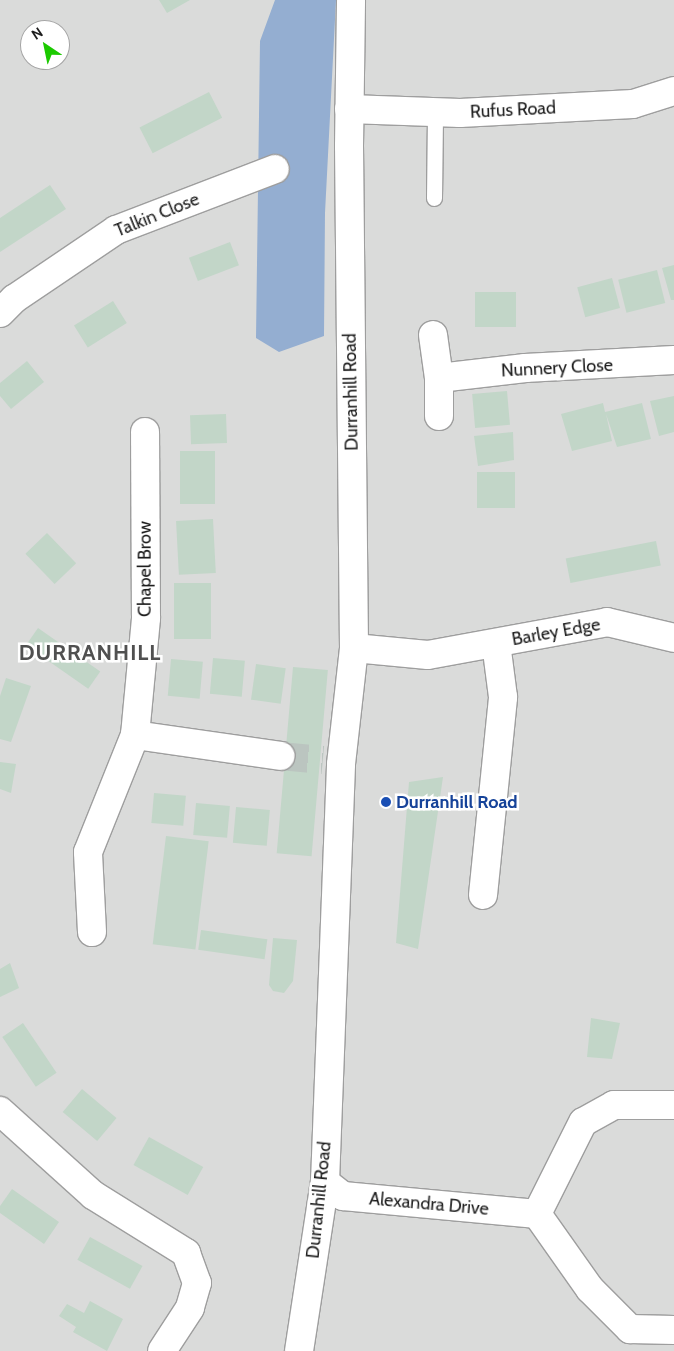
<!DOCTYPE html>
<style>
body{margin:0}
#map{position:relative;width:674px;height:1351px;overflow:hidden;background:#e2efe9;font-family:Cabin,sans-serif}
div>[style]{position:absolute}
.residential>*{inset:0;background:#dadbda}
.forest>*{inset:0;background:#94aed1}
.building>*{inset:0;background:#c2d6c8;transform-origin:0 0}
.minor-tunnel>*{height:28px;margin-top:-14px;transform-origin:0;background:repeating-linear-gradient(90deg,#bbc5c0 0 28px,transparent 0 42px)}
.roads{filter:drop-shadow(1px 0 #9e9e9e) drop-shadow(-1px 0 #9e9e9e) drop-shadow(0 1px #9e9e9e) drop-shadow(0 -1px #9e9e9e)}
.service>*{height:15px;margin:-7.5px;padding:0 7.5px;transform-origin:7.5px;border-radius:7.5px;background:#fff}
.minor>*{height:28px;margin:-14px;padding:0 14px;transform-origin:14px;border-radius:14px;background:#fff}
.dots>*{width:14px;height:14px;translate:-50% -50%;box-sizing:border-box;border:2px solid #fff;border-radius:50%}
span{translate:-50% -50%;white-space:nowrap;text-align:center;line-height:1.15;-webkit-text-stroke:5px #fff;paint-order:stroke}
.street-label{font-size:18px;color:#1d1d1d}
.transit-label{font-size:18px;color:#164399;font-weight:700}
.left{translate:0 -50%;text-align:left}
.district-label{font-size:22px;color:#505050;font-weight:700;letter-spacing:1px}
.north{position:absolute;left:20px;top:20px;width:50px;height:50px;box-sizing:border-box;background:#fff;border:1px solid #a5a5a5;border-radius:50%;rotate:326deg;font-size:14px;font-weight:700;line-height:20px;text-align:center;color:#1d1d1d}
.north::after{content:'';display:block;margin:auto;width:18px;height:22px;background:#1cca00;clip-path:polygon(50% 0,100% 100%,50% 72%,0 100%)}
</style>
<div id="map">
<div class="residential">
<div style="clip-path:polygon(evenodd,0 0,674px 0,674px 1351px,0 1351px,0 0,30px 30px,60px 30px,60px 60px,30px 60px,30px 30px)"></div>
</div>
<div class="forest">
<div style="clip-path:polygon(275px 0,336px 0,325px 213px,324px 336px,279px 352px,256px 338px,260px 41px)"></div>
</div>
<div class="building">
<div style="clip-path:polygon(159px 0,190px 0,167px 13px)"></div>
<div style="left:209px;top:92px;width:29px;height:78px;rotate:63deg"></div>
<div style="clip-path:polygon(50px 185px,66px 209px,0 252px,0 218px)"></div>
<div style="left:230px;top:242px;width:25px;height:44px;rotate:69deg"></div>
<div style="clip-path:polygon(674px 265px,674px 300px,671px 300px,662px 268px)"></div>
<div style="left:657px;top:270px;width:34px;height:40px;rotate:76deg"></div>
<div style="left:612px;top:278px;width:31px;height:36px;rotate:75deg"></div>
<div style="left:475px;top:292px;width:41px;height:35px"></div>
<div style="left:113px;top:301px;width:26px;height:46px;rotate:58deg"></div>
<div style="clip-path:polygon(27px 361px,44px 382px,11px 409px,0 396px,0 383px)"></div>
<div style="left:507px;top:391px;width:34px;height:35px;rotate:85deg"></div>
<div style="clip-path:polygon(674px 396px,674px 432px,659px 436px,650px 401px)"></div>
<div style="clip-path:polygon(603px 403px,605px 412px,642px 403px,651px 439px,617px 447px,606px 414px,612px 441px,572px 451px,561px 414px)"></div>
<div style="left:226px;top:414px;width:29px;height:36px;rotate:88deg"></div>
<div style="clip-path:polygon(513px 432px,514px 460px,478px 466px,474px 436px)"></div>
<div style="left:215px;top:451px;width:53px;height:35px;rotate:90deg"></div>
<div style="left:477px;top:472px;width:38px;height:36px"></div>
<div style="left:213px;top:519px;width:54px;height:37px;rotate:87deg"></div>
<div style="left:47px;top:533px;width:42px;height:30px;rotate:46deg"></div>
<div style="left:656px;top:541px;width:25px;height:92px;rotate:79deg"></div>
<div style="left:174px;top:583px;width:37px;height:56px"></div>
<div style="left:38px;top:628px;width:76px;height:21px;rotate:35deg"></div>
<div style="left:213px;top:658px;width:32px;height:36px;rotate:5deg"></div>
<div style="left:171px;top:659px;width:32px;height:37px;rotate:5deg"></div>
<div style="left:256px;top:664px;width:30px;height:36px;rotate:8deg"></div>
<div style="left:293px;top:667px;width:35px;height:187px;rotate:5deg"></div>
<div style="clip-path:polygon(6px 678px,31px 686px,11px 742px,0 739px,0 696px)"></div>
<div style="clip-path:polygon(0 762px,16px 764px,11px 793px,0 789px)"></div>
<div style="clip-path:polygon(443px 777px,418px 949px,396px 943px,409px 782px)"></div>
<div style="left:154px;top:793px;width:32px;height:30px;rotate:5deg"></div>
<div style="left:196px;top:803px;width:34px;height:32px;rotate:5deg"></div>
<div style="left:236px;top:807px;width:34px;height:36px;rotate:5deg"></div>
<div style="left:166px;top:836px;width:43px;height:109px;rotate:7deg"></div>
<div style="left:201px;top:930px;width:67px;height:20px;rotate:8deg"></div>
<div style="clip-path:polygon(273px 938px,297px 940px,293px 981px,284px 993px,273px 991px,269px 985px)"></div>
<div style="clip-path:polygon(10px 963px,19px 988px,0 997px,0 969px)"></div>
<div style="clip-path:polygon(591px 1018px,620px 1023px,612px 1059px,587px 1057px)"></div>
<div style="left:23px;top:1023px;width:60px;height:25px;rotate:56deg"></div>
<div style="left:82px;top:1089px;width:45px;height:30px;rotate:40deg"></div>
<div style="left:149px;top:1137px;width:62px;height:32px;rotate:29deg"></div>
<div style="clip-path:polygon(12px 1189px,59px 1222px,44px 1244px,0 1213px,0 1206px)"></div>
<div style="left:90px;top:1237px;width:60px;height:26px;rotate:29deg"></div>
<div style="clip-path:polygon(90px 1301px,123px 1319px,107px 1351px,73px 1332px,76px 1327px,59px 1316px,67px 1304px,84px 1313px)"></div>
</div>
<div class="minor-tunnel">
<div style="left:280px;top:756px;width:43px;rotate:5.3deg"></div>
</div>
<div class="roads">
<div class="service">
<div style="left:434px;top:198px;width:85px;rotate:-89.3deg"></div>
</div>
<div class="minor">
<div style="left:349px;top:109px;width:111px;rotate:2.1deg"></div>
<div style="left:460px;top:113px;width:173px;rotate:-3deg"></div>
<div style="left:633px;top:104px;width:43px;rotate:-17.6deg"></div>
<div style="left:0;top:313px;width:20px;rotate:-45deg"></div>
<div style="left:14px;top:299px;width:123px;rotate:-34.1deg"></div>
<div style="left:116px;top:230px;width:170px;rotate:-21deg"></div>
<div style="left:433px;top:335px;width:43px;rotate:82.1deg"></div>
<div style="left:439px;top:378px;width:38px;rotate:90deg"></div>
<div style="left:439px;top:378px;width:87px;rotate:-6.6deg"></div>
<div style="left:525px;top:368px;width:149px;rotate:-3.1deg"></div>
<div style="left:354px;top:648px;width:74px;rotate:5.4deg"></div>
<div style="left:428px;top:655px;width:182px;rotate:-10.4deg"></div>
<div style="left:607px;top:622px;width:69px;rotate:13.4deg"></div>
<div style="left:135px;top:735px;width:147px;rotate:8.2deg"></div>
<div style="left:483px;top:895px;width:199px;rotate:-84.2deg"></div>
<div style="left:503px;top:697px;width:54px;rotate:-97.4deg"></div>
<div style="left:92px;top:932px;width:80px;rotate:-92.9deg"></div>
<div style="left:88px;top:852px;width:126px;rotate:-68.1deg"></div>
<div style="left:135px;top:735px;width:118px;rotate:-84.6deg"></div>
<div style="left:146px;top:618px;width:186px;rotate:-90.3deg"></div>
<div style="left:674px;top:1105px;width:60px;rotate:180deg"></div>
<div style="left:614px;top:1105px;width:35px;rotate:151deg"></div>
<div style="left:583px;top:1122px;width:103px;rotate:116.6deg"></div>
<div style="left:537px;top:1214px;width:92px;rotate:54.8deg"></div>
<div style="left:590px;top:1289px;width:57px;rotate:45deg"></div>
<div style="left:630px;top:1329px;width:44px;rotate:1.3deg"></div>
<div style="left:0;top:1111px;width:125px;rotate:42.1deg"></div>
<div style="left:93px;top:1195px;width:110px;rotate:31.9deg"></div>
<div style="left:186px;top:1253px;width:32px;rotate:70deg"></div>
<div style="left:197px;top:1283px;width:26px;rotate:106deg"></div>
<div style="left:190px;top:1308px;width:51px;rotate:123.1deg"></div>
<div style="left:325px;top:1182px;width:23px;rotate:38deg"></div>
<div style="left:343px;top:1196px;width:195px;rotate:5.3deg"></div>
<div style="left:299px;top:1351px;width:171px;rotate:-81.3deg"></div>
<div style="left:325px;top:1182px;width:418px;rotate:-87.8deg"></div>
<div style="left:341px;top:764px;width:117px;rotate:-83.6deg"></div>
<div style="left:354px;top:648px;width:502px;rotate:-90.57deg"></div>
<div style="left:349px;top:146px;width:146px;rotate:-89.2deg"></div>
</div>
</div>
<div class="dots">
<div style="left:386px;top:802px;background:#1a4fb4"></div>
</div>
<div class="street-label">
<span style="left:513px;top:110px;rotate:-3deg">Rufus Road</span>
<span style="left:157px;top:215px;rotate:-22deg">Talkin Close</span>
<span style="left:557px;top:368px;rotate:-3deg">Nunnery Close</span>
<span style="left:351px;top:392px;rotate:-91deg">Durranhill Road</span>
<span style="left:145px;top:569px;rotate:-90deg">Chapel Brow</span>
<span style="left:556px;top:632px;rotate:-10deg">Barley Edge</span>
<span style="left:319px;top:1200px;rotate:-84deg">Durranhill Road</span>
<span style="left:429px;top:1204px;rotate:5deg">Alexandra Drive</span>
</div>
<div class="transit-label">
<span class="left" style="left:396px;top:802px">Durranhill Road</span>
</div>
<div class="district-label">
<span style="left:90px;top:653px">DURRANHILL</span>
</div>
<div class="north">N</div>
</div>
